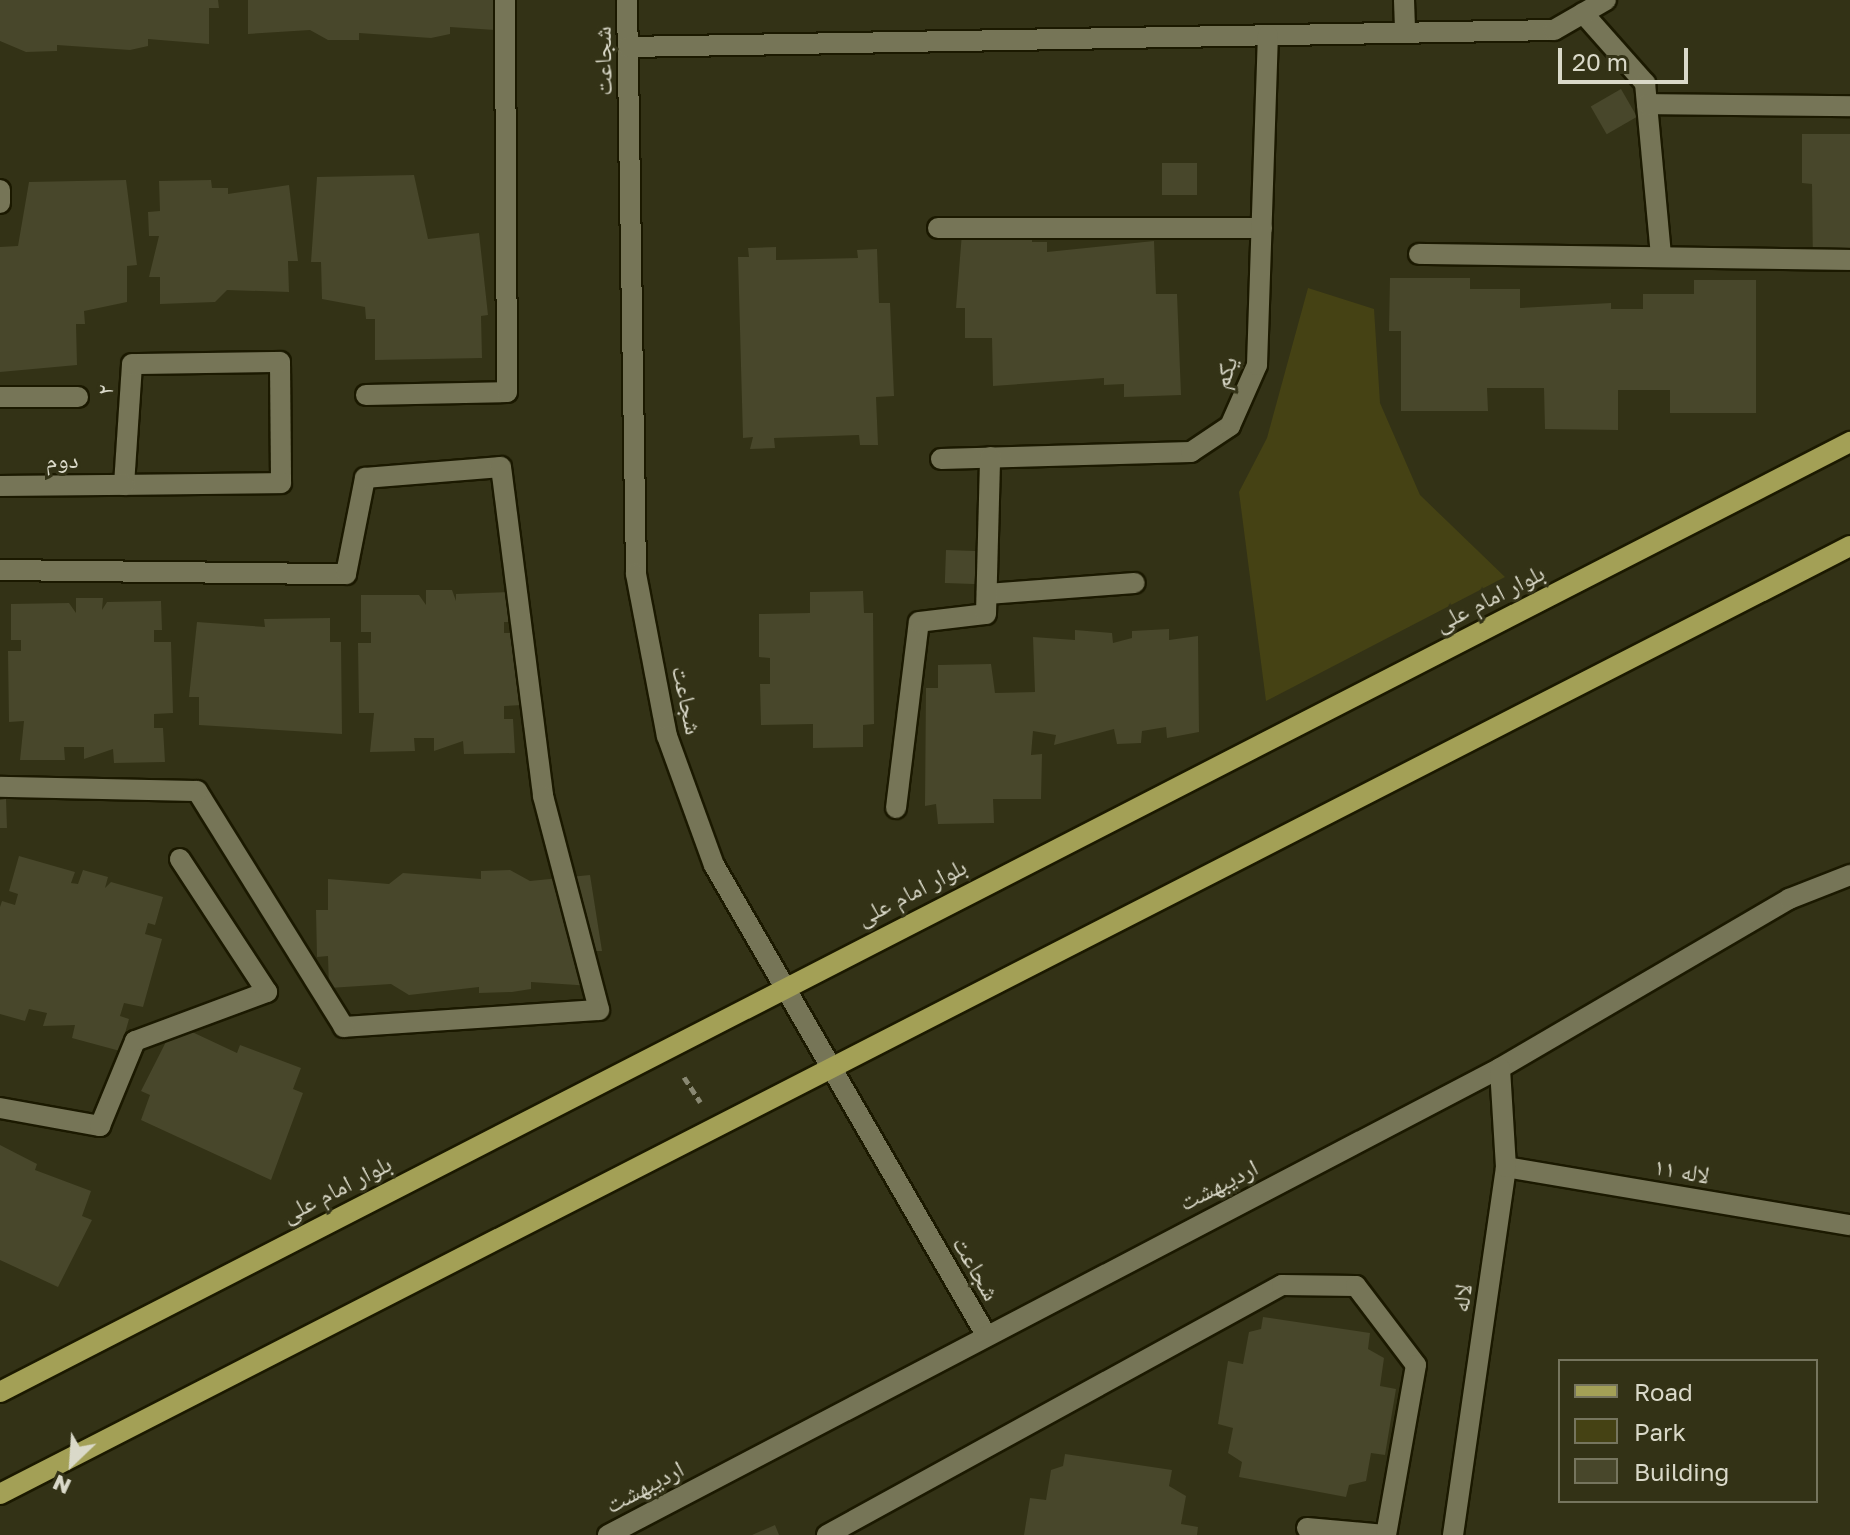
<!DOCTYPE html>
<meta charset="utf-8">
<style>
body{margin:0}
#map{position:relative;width:1850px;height:1535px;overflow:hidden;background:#333216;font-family:"Golos Text","Noto Naskh Arabic",sans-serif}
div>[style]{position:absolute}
.green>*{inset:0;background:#454214}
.building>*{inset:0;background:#48472b;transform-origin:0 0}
.path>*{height:5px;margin-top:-2.5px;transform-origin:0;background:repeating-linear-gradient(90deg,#898872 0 8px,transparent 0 12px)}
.roads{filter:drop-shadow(2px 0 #1b1900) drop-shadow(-2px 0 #1b1900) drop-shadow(0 2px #1b1900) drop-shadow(0 -2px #1b1900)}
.minor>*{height:20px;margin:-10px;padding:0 10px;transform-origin:10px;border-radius:10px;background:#767557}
.major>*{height:20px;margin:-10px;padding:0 10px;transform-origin:10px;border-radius:10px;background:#a3a056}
span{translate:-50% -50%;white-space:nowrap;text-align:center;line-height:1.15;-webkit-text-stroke:6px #333216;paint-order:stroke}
.street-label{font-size:24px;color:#dad9c9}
.legend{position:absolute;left:1558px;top:1359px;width:260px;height:144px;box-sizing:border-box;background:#333216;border:2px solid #76755e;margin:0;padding:10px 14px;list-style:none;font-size:24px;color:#dad9c9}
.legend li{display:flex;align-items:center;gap:16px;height:40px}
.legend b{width:40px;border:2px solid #76755e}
.north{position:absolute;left:32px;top:1423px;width:80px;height:80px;-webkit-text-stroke:6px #333216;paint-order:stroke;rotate:205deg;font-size:22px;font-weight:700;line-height:32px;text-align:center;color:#dad9c9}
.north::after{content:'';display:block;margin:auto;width:28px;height:36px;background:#dad9c9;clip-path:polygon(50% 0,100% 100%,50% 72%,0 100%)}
.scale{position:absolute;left:1558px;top:48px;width:130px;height:36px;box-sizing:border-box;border:4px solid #dad9c9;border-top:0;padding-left:10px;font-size:24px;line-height:28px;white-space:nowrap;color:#dad9c9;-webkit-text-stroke:6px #333216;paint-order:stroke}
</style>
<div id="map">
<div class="green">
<div style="clip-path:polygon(1308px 288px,1374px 309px,1380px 403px,1420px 495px,1505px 577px,1266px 701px,1239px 492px,1267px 438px)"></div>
</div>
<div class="building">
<div style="clip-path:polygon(0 0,218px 0,219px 8px,209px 8px,209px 44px,148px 39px,148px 46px,130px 50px,57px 45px,57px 51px,26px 52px,0 41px)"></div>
<div style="clip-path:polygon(248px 0,511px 0,511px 31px,450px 27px,450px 34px,431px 38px,359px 33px,359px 40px,328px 40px,310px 30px,248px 34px)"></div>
<div style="left:1621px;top:89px;width:32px;height:35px;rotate:60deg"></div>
<div style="clip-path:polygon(1802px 134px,1850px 134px,1850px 269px,1813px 269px,1812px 184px,1802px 183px)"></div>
<div style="left:1162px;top:163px;width:35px;height:32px"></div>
<div style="clip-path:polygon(414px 175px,428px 239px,479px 233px,488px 315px,481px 316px,482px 358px,375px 360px,375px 319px,366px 319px,365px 307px,322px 299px,321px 262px,311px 262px,317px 177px)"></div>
<div style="clip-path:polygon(126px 180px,137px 265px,127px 266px,127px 302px,84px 311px,85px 324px,76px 324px,77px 365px,0 372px,0 247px,18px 246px,29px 182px)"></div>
<div style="clip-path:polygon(211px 180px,212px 188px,228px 188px,228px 194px,289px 185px,298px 261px,288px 261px,289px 292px,227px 290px,215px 302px,160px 304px,160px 277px,149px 277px,159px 236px,149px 236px,148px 212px,160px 211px,159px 181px)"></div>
<div style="clip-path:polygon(1032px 232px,1032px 242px,1047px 242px,1047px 252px,1154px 241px,1156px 294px,1177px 294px,1181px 395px,1124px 397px,1124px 384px,1104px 385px,1104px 378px,993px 386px,992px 338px,965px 338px,965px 308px,956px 308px,962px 233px)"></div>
<div style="clip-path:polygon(776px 247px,776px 260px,858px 258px,857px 250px,877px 249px,879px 303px,890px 303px,894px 396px,876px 397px,878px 445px,860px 445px,859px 435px,774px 438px,775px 448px,750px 449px,753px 437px,743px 438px,738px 257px,749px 257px,748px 248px)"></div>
<div style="clip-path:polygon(1390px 278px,1470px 278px,1470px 289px,1520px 289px,1520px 308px,1611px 303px,1611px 309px,1643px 309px,1643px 294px,1694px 294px,1694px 280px,1756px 280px,1756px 413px,1670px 413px,1670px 390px,1618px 390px,1618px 430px,1545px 429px,1544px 388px,1487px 388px,1488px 411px,1401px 411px,1401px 331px,1389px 331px)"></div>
<div style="left:946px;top:550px;width:36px;height:33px;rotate:2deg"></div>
<div style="clip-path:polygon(426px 590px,452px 590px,456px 601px,456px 594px,511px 592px,512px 622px,504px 622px,504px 633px,521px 633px,523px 705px,504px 706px,504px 719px,513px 719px,515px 753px,464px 754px,463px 741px,434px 751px,434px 738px,414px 738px,415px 751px,370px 752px,374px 713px,359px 713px,358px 643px,371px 643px,371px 632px,361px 632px,361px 595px,419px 595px,426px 605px)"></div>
<div style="clip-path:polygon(863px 591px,864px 613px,873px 613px,874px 724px,863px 725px,863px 747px,813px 748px,813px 724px,761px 725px,760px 684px,770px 684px,770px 658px,759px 657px,759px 614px,810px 613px,810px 592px)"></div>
<div style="clip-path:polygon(76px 598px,103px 598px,102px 610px,107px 602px,161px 601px,162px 630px,154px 630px,154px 642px,171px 642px,173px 713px,154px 714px,154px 728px,163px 728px,165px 762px,114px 763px,113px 749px,84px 759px,84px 747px,64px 747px,65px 760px,20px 760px,24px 721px,9px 722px,8px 651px,21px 651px,21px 640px,11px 640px,11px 604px,69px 603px,76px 613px)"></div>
<div style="clip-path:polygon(330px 618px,330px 642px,341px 642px,342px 734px,199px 725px,199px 697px,189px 697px,197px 622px,265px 627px,264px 619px)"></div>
<div style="clip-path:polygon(1169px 629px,1169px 640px,1198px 636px,1199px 732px,1167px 738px,1166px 727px,1142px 731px,1141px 743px,1117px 744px,1114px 729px,1054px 745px,1056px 735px,1033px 731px,1031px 755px,1042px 754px,1041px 799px,993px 799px,994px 823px,938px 824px,936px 804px,925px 806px,926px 688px,938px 688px,938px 665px,991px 664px,995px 693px,1035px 692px,1033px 637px,1075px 640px,1075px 630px,1112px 633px,1113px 643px,1132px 638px,1132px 631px)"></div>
<div style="clip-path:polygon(6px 799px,7px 828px,0 828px,0 800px)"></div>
<div style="clip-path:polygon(19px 856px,75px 872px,71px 883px,78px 884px,83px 870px,108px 877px,105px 888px,111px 882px,163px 897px,155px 925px,148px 923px,145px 934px,162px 939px,143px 1007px,124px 1003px,120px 1016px,129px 1019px,120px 1051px,72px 1038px,75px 1025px,43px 1026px,47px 1013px,29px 1009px,25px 1021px,0 1014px,0 907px,2px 901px,15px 905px,18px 894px,9px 891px)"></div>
<div style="clip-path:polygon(510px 870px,530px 881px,590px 875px,602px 951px,592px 951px,592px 986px,531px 982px,531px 989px,512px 992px,479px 993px,479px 987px,409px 995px,391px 984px,329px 988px,328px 956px,317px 957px,316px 910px,328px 910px,328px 879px,389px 884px,403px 873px,481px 879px,481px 871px)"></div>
<div style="clip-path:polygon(175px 1024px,237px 1053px,240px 1045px,301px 1068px,293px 1089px,303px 1093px,271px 1180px,141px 1120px,150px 1095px,141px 1091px)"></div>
<div style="clip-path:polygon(0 1145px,37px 1164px,35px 1170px,91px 1191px,82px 1216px,92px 1220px,58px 1287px,0 1260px)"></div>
<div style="clip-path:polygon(1263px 1317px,1370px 1333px,1368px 1349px,1384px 1358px,1380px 1386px,1396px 1389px,1385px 1455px,1371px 1453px,1366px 1481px,1349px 1485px,1346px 1497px,1239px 1477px,1242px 1462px,1228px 1453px,1233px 1428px,1218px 1424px,1228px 1361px,1243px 1364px,1249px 1332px,1261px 1329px)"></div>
<div style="clip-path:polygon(1065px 1454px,1172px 1470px,1169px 1486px,1186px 1496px,1181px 1524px,1198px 1527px,1197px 1535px,1024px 1535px,1030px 1498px,1046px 1500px,1051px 1470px,1063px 1466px)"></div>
<div style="clip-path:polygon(775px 1525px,779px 1535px,752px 1535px)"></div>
</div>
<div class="path">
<div style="left:684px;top:1077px;width:30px;rotate:57deg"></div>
</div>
<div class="roads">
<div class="minor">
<div style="left:627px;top:0;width:574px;rotate:89.1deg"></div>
<div style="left:636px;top:574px;width:165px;rotate:79.2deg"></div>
<div style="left:667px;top:736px;width:137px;rotate:70deg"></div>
<div style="left:714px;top:865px;width:541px;rotate:59.93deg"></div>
<div style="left:1404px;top:0;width:32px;rotate:88deg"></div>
<div style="left:1583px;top:13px;width:94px;rotate:48.5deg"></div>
<div style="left:1645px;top:83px;width:174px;rotate:84.7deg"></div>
<div style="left:628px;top:47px;width:926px;rotate:-1.05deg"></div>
<div style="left:1554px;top:30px;width:60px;rotate:-30deg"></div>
<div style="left:1647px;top:104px;width:203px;rotate:0.6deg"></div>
<div style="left:0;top:190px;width:13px;rotate:90deg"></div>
<div style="left:938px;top:228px;width:324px"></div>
<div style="left:1419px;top:254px;width:431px;rotate:0.8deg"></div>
<div style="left:280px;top:362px;width:121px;rotate:89.5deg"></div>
<div style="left:281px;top:483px;width:157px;rotate:179.3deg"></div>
<div style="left:124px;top:485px;width:121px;rotate:-86.2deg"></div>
<div style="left:132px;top:364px;width:148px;rotate:-0.8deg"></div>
<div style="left:366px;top:395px;width:141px;rotate:-1.2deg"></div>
<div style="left:507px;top:392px;width:392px;rotate:-90.3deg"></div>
<div style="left:0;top:397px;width:78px"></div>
<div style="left:941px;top:459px;width:250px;rotate:-1.6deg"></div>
<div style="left:1191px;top:452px;width:47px;rotate:-33.7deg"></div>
<div style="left:1230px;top:426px;width:67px;rotate:-66.1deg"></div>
<div style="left:1257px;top:365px;width:330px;rotate:-88.1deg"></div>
<div style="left:0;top:486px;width:124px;rotate:-0.5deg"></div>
<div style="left:0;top:570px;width:346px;rotate:0.7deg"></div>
<div style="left:346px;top:574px;width:98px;rotate:-78.8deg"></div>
<div style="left:365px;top:478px;width:136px;rotate:-4.6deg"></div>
<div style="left:501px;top:467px;width:332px;rotate:82.7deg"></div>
<div style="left:543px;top:796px;width:221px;rotate:75.3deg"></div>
<div style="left:599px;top:1010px;width:256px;rotate:176.2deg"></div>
<div style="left:344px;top:1027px;width:278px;rotate:-121.9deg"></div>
<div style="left:197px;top:791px;width:197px;rotate:-178.8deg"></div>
<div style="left:987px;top:594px;width:148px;rotate:-4.3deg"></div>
<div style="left:896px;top:808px;width:187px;rotate:-83deg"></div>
<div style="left:919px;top:622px;width:67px;rotate:-6.8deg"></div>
<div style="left:986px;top:614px;width:157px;rotate:-88.5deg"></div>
<div style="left:0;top:1108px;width:102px;rotate:10.2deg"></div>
<div style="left:100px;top:1126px;width:92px;rotate:-67.6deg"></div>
<div style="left:135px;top:1041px;width:141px;rotate:-20.4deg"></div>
<div style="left:267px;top:992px;width:159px;rotate:-123.2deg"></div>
<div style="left:1506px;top:1167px;width:349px;rotate:9.6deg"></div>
<div style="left:1307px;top:1528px;width:78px;rotate:5.1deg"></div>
<div style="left:608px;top:1535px;width:1007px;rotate:-27.63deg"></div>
<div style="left:1500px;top:1068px;width:335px;rotate:-30.3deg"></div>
<div style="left:1789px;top:899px;width:66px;rotate:-21.5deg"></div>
<div style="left:827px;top:1535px;width:519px;rotate:-28.79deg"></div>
<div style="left:1282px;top:1285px;width:74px;rotate:0.8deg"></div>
<div style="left:1356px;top:1286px;width:99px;rotate:52.8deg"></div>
<div style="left:1416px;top:1365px;width:173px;rotate:100deg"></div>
<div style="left:1453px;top:1535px;width:372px;rotate:-81.8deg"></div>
<div style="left:1506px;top:1167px;width:99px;rotate:-93.5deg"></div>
</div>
<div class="major">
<div style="left:0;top:1392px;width:2080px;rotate:-27.18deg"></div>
<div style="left:0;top:1494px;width:2079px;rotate:-27.13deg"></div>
</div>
</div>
<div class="street-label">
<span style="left:602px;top:61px;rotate:-91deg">شجاعت</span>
<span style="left:1224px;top:372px;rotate:-71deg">یکم</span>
<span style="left:104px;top:390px;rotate:-87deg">۲</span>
<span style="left:62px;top:459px;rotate:-1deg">دوم</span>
<span style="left:1489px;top:597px;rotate:-27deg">بلوار امام علی</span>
<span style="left:688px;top:700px;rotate:78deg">شجاعت</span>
<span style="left:911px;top:891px;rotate:-27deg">بلوار امام علی</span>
<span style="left:1682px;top:1170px;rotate:10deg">لاله ۱۱</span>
<span style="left:1218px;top:1184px;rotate:-27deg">اردیبهشت</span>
<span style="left:336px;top:1188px;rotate:-27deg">بلوار امام علی</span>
<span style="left:977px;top:1268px;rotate:60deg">شجاعت</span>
<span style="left:1461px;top:1298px;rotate:-82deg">لاله</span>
<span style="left:644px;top:1486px;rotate:-28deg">اردیبهشت</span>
</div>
<ul class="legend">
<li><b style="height:10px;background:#a3a056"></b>Road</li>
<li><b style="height:22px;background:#454214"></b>Park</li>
<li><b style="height:22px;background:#48472b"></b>Building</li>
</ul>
<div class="north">N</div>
<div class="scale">20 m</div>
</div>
